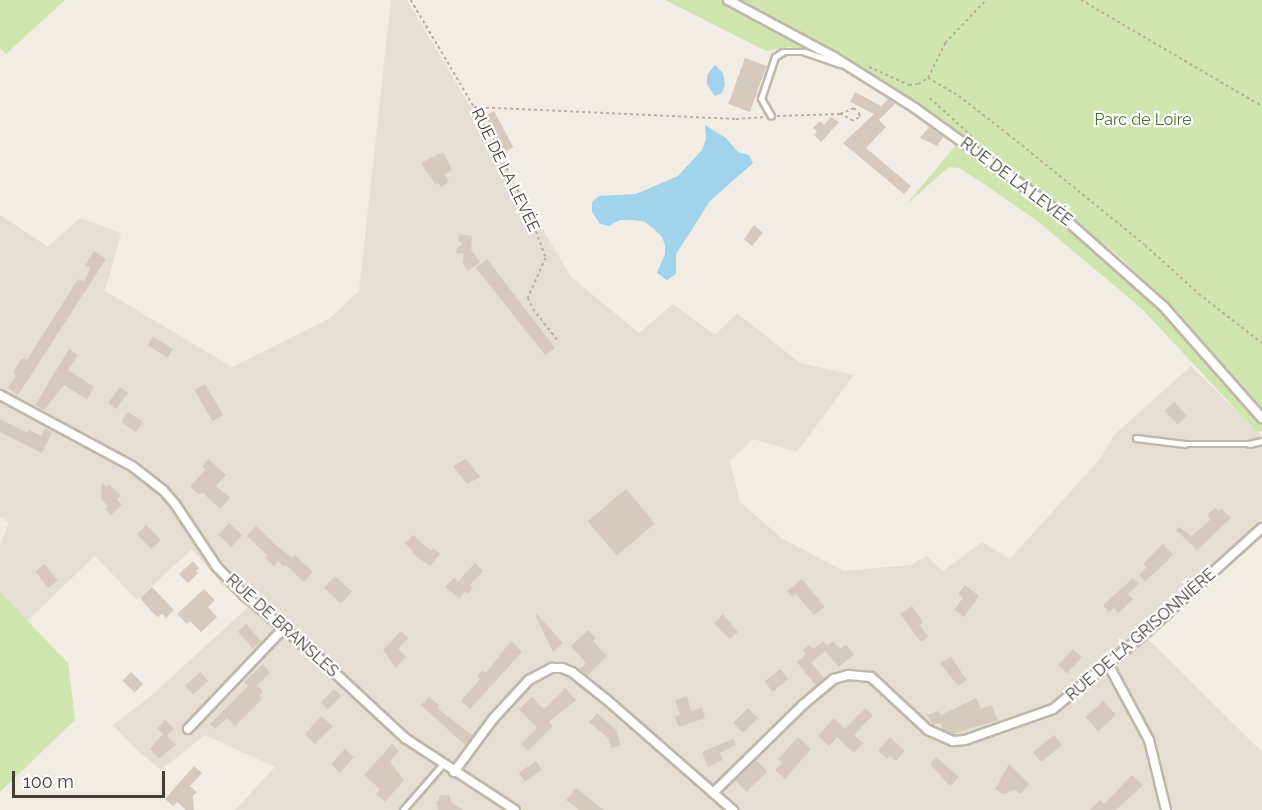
<!DOCTYPE html>
<meta charset="utf-8">
<style>
body{margin:0}
#map{position:relative;width:1262px;height:810px;overflow:hidden;background:#f1ede4;font-family:Raleway,sans-serif}
div>[style]{position:absolute}
.residential>*{inset:0;background:#e5ded3}
.green>*{inset:0;background:#d0e5ae}
.water>*{inset:0;background:#a2d3ed}
.building>*{inset:0;background:#d6cabd;transform-origin:0 0}
.path>*{height:1.5px;margin-top:-0.75px;transform-origin:0;background:repeating-linear-gradient(90deg,#beae99 0 3px,transparent 0 6px)}
.roads{filter:drop-shadow(2px 0 #bfb7aa) drop-shadow(-2px 0 #bfb7aa) drop-shadow(0 2px #bfb7aa) drop-shadow(0 -2px #bfb7aa)}
.service>*{height:4.5px;margin:-2.25px;padding:0 2.25px;transform-origin:2.25px;border-radius:2.25px;background:#fff}
.minor>*{height:8px;margin:-4px;padding:0 4px;transform-origin:4px;border-radius:4px;background:#fff}
span{translate:-50% -50%;white-space:nowrap;text-align:center;line-height:1.15;-webkit-text-stroke:4.5px #fff;paint-order:stroke}
.park-label{font-size:16px;color:#4b732a}
.street-label{font-size:16px;color:#433d34}
.scale{position:absolute;left:12px;top:771px;width:153px;height:27px;box-sizing:border-box;border:3px solid #433d34;border-top:0;padding-left:8px;font-size:18px;line-height:21px;white-space:nowrap;color:#433d34;-webkit-text-stroke:4px #fff;paint-order:stroke}
</style>
<div id="map">
<div class="residential">
<div style="clip-path:polygon(391px 0,407px 0,571px 277px,639px 333px,673px 304px,715px 335px,737px 313px,800px 363px,854px 375px,797px 452px,753px 439px,730px 461px,740px 502px,783px 539px,844px 571px,910px 565px,927px 556px,943px 571px,982px 542px,1010px 559px,1099px 460px,1114px 435px,1191px 366px,1262px 436px,1262px 523px,1145px 636px,1262px 752px,1262px 810px,235px 810px,275px 767px,205px 735px,161px 770px,137px 750px,113px 725px,151px 696px,249px 606px,222px 585px,192px 549px,137px 600px,95px 556px,25px 623px,0 601px,0 545px,9px 522px,0 517px,0 215px,48px 247px,80px 218px,121px 233px,105px 291px,232px 367px,329px 319px,359px 291px)"></div>
</div>
<div class="green">
<div style="clip-path:polygon(0 0,65px 0,6px 54px,0 48px)"></div>
<div style="clip-path:polygon(665px 0,721px 0,821px 54px,819px 56px,790px 47px,766px 51px)"></div>
<div style="clip-path:polygon(733px 0,1262px 0,1262px 409px,1159px 295px,1120px 257px,1037px 190px,983px 150px)"></div>
<div style="clip-path:polygon(957px 144px,1030px 195px,1127px 278px,1216px 370px,1262px 424px,1262px 431px,1257px 432px,1142px 309px,1036px 220px,981px 182px,959px 168px,949px 167px,906px 205px)"></div>
<div style="clip-path:polygon(0 592px,68px 663px,75px 720px,0 792px)"></div>
</div>
<div class="water">
<div style="clip-path:polygon(715px 65px,723px 73px,725px 85px,722px 93px,715px 96px,707px 84px,707px 75px)"></div>
<div style="clip-path:polygon(705px 125px,726px 138px,738px 152px,749px 155px,753px 163px,710px 201px,676px 254px,676px 274px,667px 280px,657px 273px,665px 254px,665px 245px,662px 237px,654px 229px,645px 222px,634px 220px,620px 220px,609px 226px,600px 224px,592px 212px,592px 202px,599px 196px,636px 194px,678px 176px,702px 150px,706px 139px)"></div>
</div>
<div class="building">
<div style="left:745px;top:58px;width:23px;height:49px;rotate:20deg"></div>
<div style="clip-path:polygon(855px 92px,881px 106px,888px 99px,895px 104px,879px 120px,886px 127px,866px 148px,911px 186px,904px 194px,843px 143px,874px 114px,850px 102px)"></div>
<div style="left:494px;top:111px;width:41px;height:10px;rotate:62deg"></div>
<div style="clip-path:polygon(831px 117px,839px 122px,821px 142px,814px 135px,817px 131px,813px 128px,820px 121px,824px 125px)"></div>
<div style="clip-path:polygon(929px 127px,943px 137px,937px 146px,920px 138px)"></div>
<div style="clip-path:polygon(443px 152px,452px 170px,445px 174px,449px 182px,441px 187px,438px 183px,435px 184px,421px 163px)"></div>
<div style="clip-path:polygon(754px 225px,763px 233px,752px 246px,744px 239px)"></div>
<div style="clip-path:polygon(460px 234px,472px 236px,471px 250px,480px 262px,468px 271px,463px 264px,464px 254px,456px 253px,457px 248px,462px 244px,458px 240px)"></div>
<div style="clip-path:polygon(94px 251px,106px 259px,18px 395px,8px 388px,15px 377px,14px 371px,22px 358px,27px 360px,78px 279px,84px 282px,90px 268px,85px 265px)"></div>
<div style="clip-path:polygon(487px 259px,555px 348px,545px 355px,476px 268px)"></div>
<div style="left:153px;top:337px;width:23px;height:10px;rotate:31deg"></div>
<div style="clip-path:polygon(69px 349px,78px 355px,68px 370px,94px 387px,87px 399px,64px 385px,44px 410px,35px 405px)"></div>
<div style="left:205px;top:384px;width:36px;height:12px;rotate:60deg"></div>
<div style="left:120px;top:387px;width:10px;height:20px;rotate:37deg"></div>
<div style="left:1174px;top:402px;width:19px;height:13px;rotate:47deg"></div>
<div style="left:128px;top:412px;width:18px;height:12px;rotate:34deg"></div>
<div style="clip-path:polygon(0 419px,28px 433px,29px 430px,41px 436px,45px 428px,52px 432px,42px 453px,0 432px)"></div>
<div style="clip-path:polygon(208px 459px,226px 475px,216px 486px,230px 498px,220px 509px,203px 493px,198px 494px,190px 486px,205px 470px,202px 466px)"></div>
<div style="clip-path:polygon(466px 459px,480px 477px,467px 484px,453px 466px)"></div>
<div style="clip-path:polygon(102px 483px,106px 487px,109px 484px,121px 496px,117px 499px,122px 505px,111px 515px,105px 509px,108px 506px,101px 499px)"></div>
<div style="left:626px;top:489px;width:45px;height:50px;rotate:50deg"></div>
<div style="clip-path:polygon(1215px 508px,1219px 511px,1221px 508px,1231px 518px,1197px 550px,1176px 530px,1179px 527px,1192px 536px,1211px 519px,1207px 515px)"></div>
<div style="left:229px;top:523px;width:18px;height:16px;rotate:43deg"></div>
<div style="left:146px;top:525px;width:21px;height:13px;rotate:45deg"></div>
<div style="clip-path:polygon(256px 526px,277px 546px,292px 558px,295px 555px,313px 572px,304px 582px,286px 565px,284px 567px,278px 561px,274px 566px,265px 558px,268px 556px,247px 536px)"></div>
<div style="clip-path:polygon(413px 535px,431px 551px,433px 548px,440px 554px,430px 566px,418px 558px,405px 543px)"></div>
<div style="clip-path:polygon(1163px 544px,1173px 555px,1145px 582px,1139px 575px,1147px 567px,1143px 564px)"></div>
<div style="clip-path:polygon(193px 561px,199px 568px,196px 571px,198px 573px,188px 583px,179px 574px)"></div>
<div style="clip-path:polygon(475px 563px,483px 571px,470px 585px,473px 588px,468px 594px,465px 592px,459px 598px,445px 587px,454px 578px,458px 582px)"></div>
<div style="left:45px;top:564px;width:21px;height:12px;rotate:53deg"></div>
<div style="left:335px;top:576px;width:23px;height:16px;rotate:43deg"></div>
<div style="clip-path:polygon(1133px 578px,1139px 584px,1128px 594px,1133px 599px,1118px 613px,1114px 608px,1109px 612px,1103px 605px)"></div>
<div style="clip-path:polygon(802px 579px,825px 607px,814px 615px,796px 594px,792px 597px,787px 591px)"></div>
<div style="clip-path:polygon(965px 585px,979px 596px,964px 617px,954px 610px,963px 598px,958px 594px)"></div>
<div style="clip-path:polygon(152px 587px,174px 610px,166px 618px,162px 614px,158px 617px,153px 613px,140px 598px)"></div>
<div style="clip-path:polygon(204px 589px,215px 600px,208px 607px,217px 617px,201px 632px,190px 621px,187px 624px,177px 614px)"></div>
<div style="clip-path:polygon(912px 606px,923px 622px,920px 625px,928px 637px,921px 642px,900px 614px)"></div>
<div style="clip-path:polygon(537px 614px,563px 643px,553px 652px,535px 615px)"></div>
<div style="clip-path:polygon(723px 614px,738px 632px,730px 639px,714px 623px)"></div>
<div style="left:246px;top:624px;width:23px;height:11px;rotate:49deg"></div>
<div style="clip-path:polygon(588px 630px,596px 638px,593px 641px,607px 656px,587px 676px,580px 670px,586px 663px,571px 646px)"></div>
<div style="clip-path:polygon(401px 631px,408px 638px,398px 649px,406px 657px,396px 668px,383px 650px)"></div>
<div style="clip-path:polygon(511px 641px,522px 652px,470px 709px,461px 701px,480px 679px,477px 676px,483px 670px,486px 673px)"></div>
<div style="clip-path:polygon(823px 641px,827px 645px,833px 641px,840px 649px,846px 645px,854px 654px,839px 667px,825px 651px,811px 663px,824px 678px,816px 686px,797px 662px,806px 654px,803px 650px,809px 645px,813px 649px)"></div>
<div style="left:1073px;top:649px;width:12px;height:22px;rotate:42deg"></div>
<div style="clip-path:polygon(951px 657px,967px 680px,958px 686px,940px 663px)"></div>
<div style="clip-path:polygon(263px 664px,270px 673px,257px 685px,263px 691px,259px 696px,262px 699px,235px 726px,227px 718px,215px 729px,210px 724px,248px 686px,244px 682px)"></div>
<div style="left:780px;top:669px;width:13px;height:20px;rotate:51deg"></div>
<div style="left:131px;top:672px;width:17px;height:12px;rotate:45deg"></div>
<div style="left:200px;top:672px;width:12px;height:20px;rotate:48deg"></div>
<div style="clip-path:polygon(565px 688px,576px 700px,549px 722px,553px 726px,528px 751px,521px 744px,537px 728px,519px 709px,532px 697px,544px 709px)"></div>
<div style="left:334px;top:689px;width:10px;height:19px;rotate:45deg"></div>
<div style="clip-path:polygon(687px 696px,691px 711px,702px 708px,705px 718px,678px 727px,675px 716px,680px 715px,675px 700px)"></div>
<div style="clip-path:polygon(429px 697px,439px 705px,437px 708px,473px 736px,466px 746px,421px 705px)"></div>
<div style="clip-path:polygon(976px 698px,981px 709px,991px 705px,998px 720px,952px 734px,943px 730px,940px 723px,933px 725px,927px 715px,938px 711px,941px 715px)"></div>
<div style="left:1103px;top:701px;width:19px;height:24px;rotate:47deg"></div>
<div style="left:748px;top:708px;width:14px;height:21px;rotate:45deg"></div>
<div style="clip-path:polygon(865px 708px,873px 715px,854px 735px,863px 743px,854px 753px,837px 737px,829px 746px,818px 736px,834px 718px,845px 729px)"></div>
<div style="clip-path:polygon(597px 713px,616px 730px,621px 745px,611px 748px,608px 738px,589px 722px)"></div>
<div style="clip-path:polygon(321px 716px,333px 726px,315px 744px,305px 734px)"></div>
<div style="clip-path:polygon(165px 720px,174px 729px,167px 736px,176px 745px,159px 759px,150px 749px,163px 734px,157px 728px)"></div>
<div style="left:1054px;top:735px;width:13px;height:27px;rotate:51deg"></div>
<div style="clip-path:polygon(798px 737px,811px 749px,785px 779px,775px 770px,782px 763px,778px 759px)"></div>
<div style="clip-path:polygon(890px 737px,905px 751px,896px 761px,890px 756px,887px 759px,878px 750px)"></div>
<div style="clip-path:polygon(733px 739px,736px 745px,720px 753px,723px 760px,708px 767px,702px 752px)"></div>
<div style="clip-path:polygon(392px 744px,399px 751px,390px 762px,404px 780px,385px 802px,376px 794px,380px 789px,364px 775px)"></div>
<div style="left:345px;top:749px;width:12px;height:21px;rotate:42deg"></div>
<div style="clip-path:polygon(936px 757px,959px 777px,950px 786px,930px 764px)"></div>
<div style="left:756px;top:760px;width:16px;height:29px;rotate:45deg"></div>
<div style="left:536px;top:761px;width:11px;height:21px;rotate:56deg"></div>
<div style="clip-path:polygon(1009px 764px,1029px 784px,1021px 794px,1015px 790px,1003px 794px,995px 789px)"></div>
<div style="clip-path:polygon(194px 766px,202px 773px,190px 786px,197px 792px,193px 796px,194px 810px,186px 810px,177px 802px,173px 806px,165px 799px)"></div>
<div style="clip-path:polygon(1132px 775px,1143px 785px,1116px 810px,1090px 810px,1100px 800px,1104px 804px)"></div>
<div style="clip-path:polygon(576px 788px,604px 810px,579px 810px,566px 800px)"></div>
<div style="clip-path:polygon(449px 795px,452px 803px,463px 810px,438px 810px,436px 801px,439px 801px,439px 796px)"></div>
</div>
<div class="path">
<div style="left:411px;top:0;width:164px;rotate:59.5deg"></div>
<div style="left:494px;top:141px;width:88px;rotate:64.3deg"></div>
<div style="left:532px;top:220px;width:40px;rotate:69.8deg"></div>
<div style="left:546px;top:258px;width:44px;rotate:114.2deg"></div>
<div style="left:528px;top:298px;width:12px;rotate:66deg"></div>
<div style="left:533px;top:309px;width:42px;rotate:51.8deg"></div>
<div style="left:1081px;top:0;width:210px;rotate:30.4deg"></div>
<div style="left:869px;top:67px;width:44px;rotate:24.2deg"></div>
<div style="left:909px;top:85px;width:9px;rotate:-6deg"></div>
<div style="left:918px;top:84px;width:12px;rotate:-31deg"></div>
<div style="left:928px;top:78px;width:39px;rotate:-64deg"></div>
<div style="left:945px;top:43px;width:59px;rotate:-46.4deg"></div>
<div style="left:928px;top:78px;width:36px;rotate:30deg"></div>
<div style="left:959px;top:96px;width:62px;rotate:37.8deg"></div>
<div style="left:1008px;top:134px;width:176px;rotate:39deg"></div>
<div style="left:1145px;top:245px;width:73px;rotate:42.2deg"></div>
<div style="left:1199px;top:294px;width:80px;rotate:37.9deg"></div>
<div style="left:930px;top:98px;width:59px;rotate:42.3deg"></div>
<div style="left:474px;top:107px;width:262px;rotate:2.6deg"></div>
<div style="left:736px;top:119px;width:28px;rotate:-4deg"></div>
<div style="left:777px;top:116px;width:63px;rotate:-1.8deg"></div>
<div style="left:840px;top:114px;width:15px;rotate:-23deg"></div>
<div style="left:854px;top:108px;width:8px;rotate:45deg"></div>
<div style="left:860px;top:114px;width:4px;rotate:104deg"></div>
<div style="left:859px;top:118px;width:7px;rotate:153deg"></div>
<div style="left:853px;top:121px;width:15px;rotate:-152deg"></div>
</div>
<div class="roads">
<div class="service">
<div style="left:771px;top:116px;width:20px;rotate:-120deg"></div>
<div style="left:761px;top:99px;width:44px;rotate:-71.6deg"></div>
<div style="left:775px;top:57px;width:9px;rotate:-32deg"></div>
<div style="left:783px;top:52px;width:22px"></div>
<div style="left:805px;top:52px;width:37px;rotate:19deg"></div>
<div style="left:1136px;top:438px;width:49px;rotate:7deg"></div>
<div style="left:1185px;top:444px;width:64px"></div>
<div style="left:1249px;top:444px;width:13px;rotate:-13deg"></div>
<div style="left:403px;top:810px;width:61px;rotate:-49deg"></div>
</div>
<div class="minor">
<div style="left:728px;top:0;width:120px;rotate:28.3deg"></div>
<div style="left:834px;top:57px;width:96px;rotate:32.2deg"></div>
<div style="left:915px;top:108px;width:164px;rotate:35.8deg"></div>
<div style="left:1048px;top:204px;width:155px;rotate:41.6deg"></div>
<div style="left:1164px;top:307px;width:148px;rotate:48.6deg"></div>
<div style="left:0;top:395px;width:150px;rotate:28.3deg"></div>
<div style="left:132px;top:466px;width:39px;rotate:38deg"></div>
<div style="left:163px;top:490px;width:18px;rotate:49deg"></div>
<div style="left:175px;top:504px;width:76px;rotate:56.3deg"></div>
<div style="left:217px;top:567px;width:39px;rotate:46deg"></div>
<div style="left:244px;top:595px;width:101px;rotate:40.2deg"></div>
<div style="left:321px;top:660px;width:115px;rotate:42.9deg"></div>
<div style="left:405px;top:738px;width:131px;rotate:33.2deg"></div>
<div style="left:1108px;top:664px;width:86px;rotate:61.7deg"></div>
<div style="left:1149px;top:740px;width:72px;rotate:76.3deg"></div>
<div style="left:188px;top:729px;width:139px;rotate:-46.5deg"></div>
<div style="left:454px;top:772px;width:66px;rotate:-53.7deg"></div>
<div style="left:493px;top:719px;width:53px;rotate:-47.3deg"></div>
<div style="left:529px;top:680px;width:26px;rotate:-28deg"></div>
<div style="left:552px;top:668px;width:10px"></div>
<div style="left:562px;top:668px;width:11px;rotate:22deg"></div>
<div style="left:572px;top:672px;width:43px;rotate:38.5deg"></div>
<div style="left:606px;top:699px;width:169px;rotate:41.2deg"></div>
<div style="left:713px;top:793px;width:127px;rotate:-44.4deg"></div>
<div style="left:804px;top:704px;width:39px;rotate:-40deg"></div>
<div style="left:834px;top:679px;width:15px;rotate:-16deg"></div>
<div style="left:848px;top:675px;width:23px;rotate:5deg"></div>
<div style="left:871px;top:677px;width:78px;rotate:42.9deg"></div>
<div style="left:928px;top:730px;width:27px;rotate:24deg"></div>
<div style="left:953px;top:741px;width:12px;rotate:-5deg"></div>
<div style="left:965px;top:740px;width:93px;rotate:-19.4deg"></div>
<div style="left:1053px;top:709px;width:115px;rotate:-39.4deg"></div>
<div style="left:1142px;top:636px;width:161px;rotate:-42deg"></div>
</div>
</div>
<div class="park-label">
<span style="left:1143px;top:120px">Parc de Loire</span>
</div>
<div class="street-label">
<span style="left:505px;top:170px;rotate:64deg">RUE DE LA LEVÉE</span>
<span style="left:1016px;top:182px;rotate:37deg">RUE DE LA LEVÉE</span>
<span style="left:282px;top:626px;rotate:42deg">RUE DE BRANSLES</span>
<span style="left:1141px;top:635px;rotate:-41deg">RUE DE LA GRISONNIÈRE</span>
</div>
<div class="scale">100 m</div>
</div>
